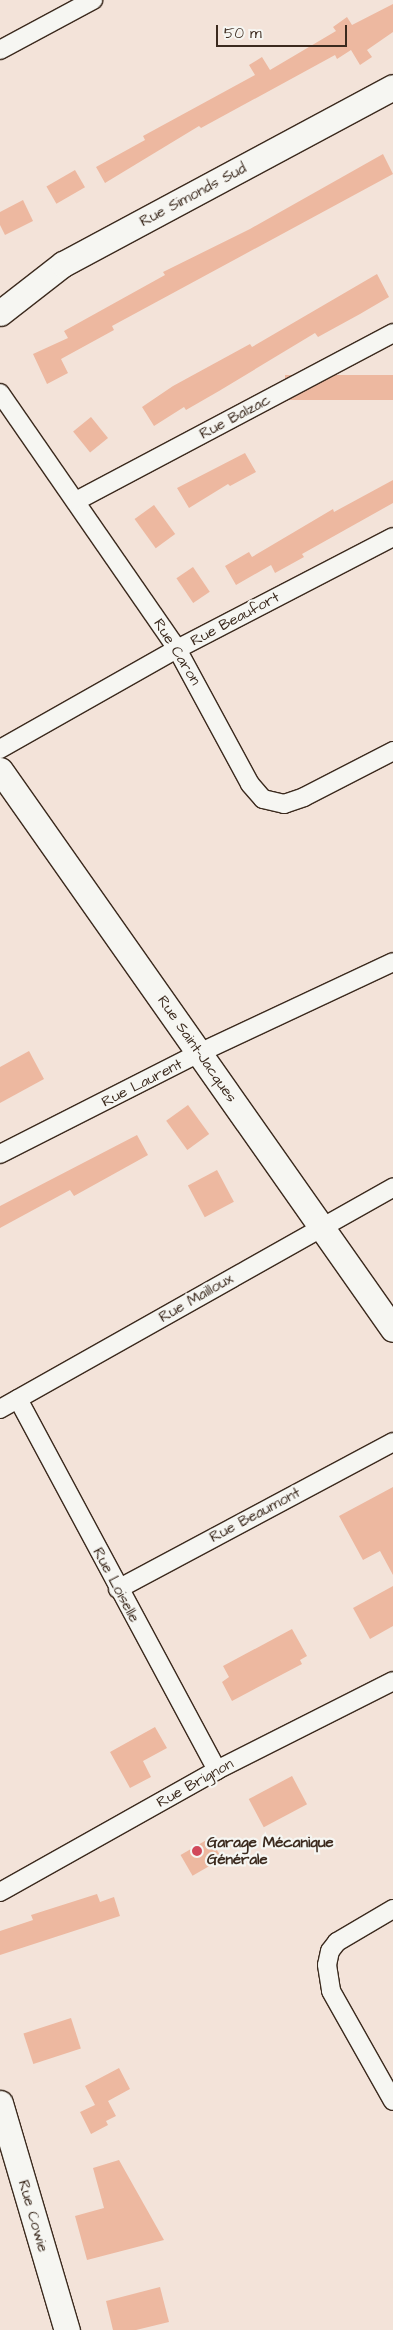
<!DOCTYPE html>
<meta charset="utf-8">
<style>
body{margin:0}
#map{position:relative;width:393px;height:2330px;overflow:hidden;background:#f3e3d9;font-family:"Architects Daughter",sans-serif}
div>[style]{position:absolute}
.building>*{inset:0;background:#edb8a0;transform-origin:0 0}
.roads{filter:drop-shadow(1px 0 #3b2a1e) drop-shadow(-1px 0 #3b2a1e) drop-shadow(0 1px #3b2a1e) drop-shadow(0 -1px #3b2a1e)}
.street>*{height:18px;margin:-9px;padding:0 9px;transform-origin:9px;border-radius:9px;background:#f6f6f2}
.secondary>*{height:25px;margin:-12.5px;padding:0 12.5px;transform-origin:12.5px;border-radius:12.5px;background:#f6f6f2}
.dots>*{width:14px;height:14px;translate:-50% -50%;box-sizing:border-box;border:2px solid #f6f6f2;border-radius:50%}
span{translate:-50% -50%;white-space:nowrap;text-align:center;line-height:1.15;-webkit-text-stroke:4.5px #f6f6f2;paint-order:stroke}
.street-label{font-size:15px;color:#3b2a1e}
.poi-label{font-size:15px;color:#3b2a1e;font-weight:700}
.left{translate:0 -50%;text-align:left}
.scale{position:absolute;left:216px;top:25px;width:131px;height:22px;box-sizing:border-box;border:2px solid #3b2a1e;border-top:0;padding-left:6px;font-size:15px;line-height:18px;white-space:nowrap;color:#3b2a1e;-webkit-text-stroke:4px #f6f6f2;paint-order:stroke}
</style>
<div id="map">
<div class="building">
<div style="clip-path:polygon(393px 4px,393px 32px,367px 50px,372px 57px,360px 65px,351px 50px,337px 59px,335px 55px,201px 128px,199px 126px,105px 183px,96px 167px,145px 140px,143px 136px,255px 75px,249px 65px,262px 57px,270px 70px,336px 31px,333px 27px,347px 17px,352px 25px)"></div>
<div style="clip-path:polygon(383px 154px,393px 174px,112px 326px,114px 330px,61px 359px,68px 373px,47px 384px,33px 354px,68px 338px,64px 331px,165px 275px,163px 272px,250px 229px)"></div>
<div style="left:75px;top:170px;width:20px;height:33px;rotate:60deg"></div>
<div style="clip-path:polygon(23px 200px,33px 221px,5px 235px,0 225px,0 212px)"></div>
<div style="clip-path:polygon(377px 274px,389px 297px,360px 314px,318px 337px,315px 333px,219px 391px,186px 410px,184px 407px,154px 426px,142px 407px,173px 386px,250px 344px,252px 347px)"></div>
<div style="left:393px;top:375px;width:25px;height:108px;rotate:90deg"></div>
<div style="left:91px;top:417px;width:27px;height:23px;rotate:51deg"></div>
<div style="clip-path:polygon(245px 453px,256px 472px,230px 486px,228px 484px,189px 508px,177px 488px)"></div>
<div style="clip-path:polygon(393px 480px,393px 503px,302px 554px,304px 557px,275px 573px,271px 565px,236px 585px,225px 566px,249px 552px,252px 557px,333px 509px,334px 512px)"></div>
<div style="left:154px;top:505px;width:36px;height:24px;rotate:54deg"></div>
<div style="left:193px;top:567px;width:30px;height:20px;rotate:56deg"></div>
<div style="clip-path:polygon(29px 1051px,44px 1079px,0 1103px,0 1067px)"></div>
<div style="left:188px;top:1105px;width:36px;height:27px;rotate:54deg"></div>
<div style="clip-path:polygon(137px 1135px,148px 1155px,74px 1196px,70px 1190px,0 1228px,0 1206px)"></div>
<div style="left:217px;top:1170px;width:36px;height:33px;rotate:62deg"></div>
<div style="clip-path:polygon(393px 1487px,393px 1575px,380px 1551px,363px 1560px,339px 1516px)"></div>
<div style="clip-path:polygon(393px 1586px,393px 1626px,370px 1639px,353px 1608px)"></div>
<div style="clip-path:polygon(292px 1629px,307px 1656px,300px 1660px,302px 1664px,232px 1701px,222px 1682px,229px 1677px,223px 1666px)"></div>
<div style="clip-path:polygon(155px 1727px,167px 1748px,143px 1761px,151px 1777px,130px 1788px,110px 1752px)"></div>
<div style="left:292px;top:1776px;width:32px;height:49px;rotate:62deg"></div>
<div style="left:210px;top:1838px;width:24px;height:34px;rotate:60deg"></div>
<div style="clip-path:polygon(97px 1894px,100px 1902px,114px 1897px,120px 1916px,0 1955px,0 1931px,33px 1920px,31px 1915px)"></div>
<div style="left:71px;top:2018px;width:32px;height:50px;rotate:72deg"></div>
<div style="clip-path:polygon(119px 2068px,130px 2089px,108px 2101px,116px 2116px,106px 2121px,108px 2125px,91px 2134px,80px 2112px,95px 2105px,85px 2086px)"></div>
<div style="clip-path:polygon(119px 2160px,164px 2240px,87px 2260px,75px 2216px,104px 2208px,93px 2168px)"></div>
<div style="clip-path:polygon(160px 2287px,169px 2322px,136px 2330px,113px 2330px,106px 2301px)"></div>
</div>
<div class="roads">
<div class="street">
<div style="left:0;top:50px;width:106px;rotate:-28.3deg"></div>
<div style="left:0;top:393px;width:311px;rotate:55.3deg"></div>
<div style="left:177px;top:649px;width:153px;rotate:61.6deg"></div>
<div style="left:250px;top:784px;width:20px;rotate:49deg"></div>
<div style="left:263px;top:799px;width:22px;rotate:13deg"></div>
<div style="left:284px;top:804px;width:21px;rotate:-19deg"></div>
<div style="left:304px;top:797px;width:100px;rotate:-27.3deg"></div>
<div style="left:76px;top:501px;width:359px;rotate:-27.9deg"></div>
<div style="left:0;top:749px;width:203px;rotate:-29.5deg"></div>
<div style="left:177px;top:649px;width:243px;rotate:-27.4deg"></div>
<div style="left:0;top:1154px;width:223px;rotate:-26.9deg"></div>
<div style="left:199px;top:1053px;width:214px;rotate:-25.1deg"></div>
<div style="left:18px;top:1399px;width:421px;rotate:61.8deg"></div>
<div style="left:0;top:1409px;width:451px;rotate:-29.4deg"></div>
<div style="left:118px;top:1589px;width:312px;rotate:-28.1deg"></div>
<div style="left:0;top:1892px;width:249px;rotate:-29.3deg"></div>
<div style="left:217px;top:1770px;width:197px;rotate:-26.8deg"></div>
<div style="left:393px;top:1909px;width:65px;rotate:149.5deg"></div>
<div style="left:337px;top:1942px;width:11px;rotate:128deg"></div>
<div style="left:330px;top:1951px;width:14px;rotate:102deg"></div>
<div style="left:327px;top:1965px;width:26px;rotate:81deg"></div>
<div style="left:331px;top:1991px;width:126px;rotate:60.6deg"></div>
</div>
<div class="secondary">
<div style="left:0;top:313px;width:80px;rotate:-37.9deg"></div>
<div style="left:63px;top:264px;width:374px;rotate:-28.2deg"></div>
<div style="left:0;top:770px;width:683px;rotate:54.89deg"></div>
<div style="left:0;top:2103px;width:237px;rotate:73.6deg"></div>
</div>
</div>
<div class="dots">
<div style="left:197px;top:1851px;background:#d1495b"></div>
</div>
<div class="street-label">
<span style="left:193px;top:195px;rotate:-28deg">Rue Simonds Sud</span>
<span style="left:235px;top:417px;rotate:-28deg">Rue Balzac</span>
<span style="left:235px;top:619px;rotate:-28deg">Rue Beaufort</span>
<span style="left:177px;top:652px;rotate:58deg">Rue Caron</span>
<span style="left:197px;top:1049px;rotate:55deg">Rue Saint-Jacques</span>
<span style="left:142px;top:1083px;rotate:-27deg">Rue Laurent</span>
<span style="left:196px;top:1298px;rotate:-30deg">Rue Mailloux</span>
<span style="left:255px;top:1515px;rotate:-28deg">Rue Beaumont</span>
<span style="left:116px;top:1585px;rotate:62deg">Rue Loiselle</span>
<span style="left:195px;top:1783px;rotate:-29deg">Rue Brignon</span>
<span style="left:33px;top:2216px;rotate:74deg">Rue Cowie</span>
</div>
<div class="poi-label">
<span class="left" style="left:207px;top:1851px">Garage Mécanique<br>Générale</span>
</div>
<div class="scale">50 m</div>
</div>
